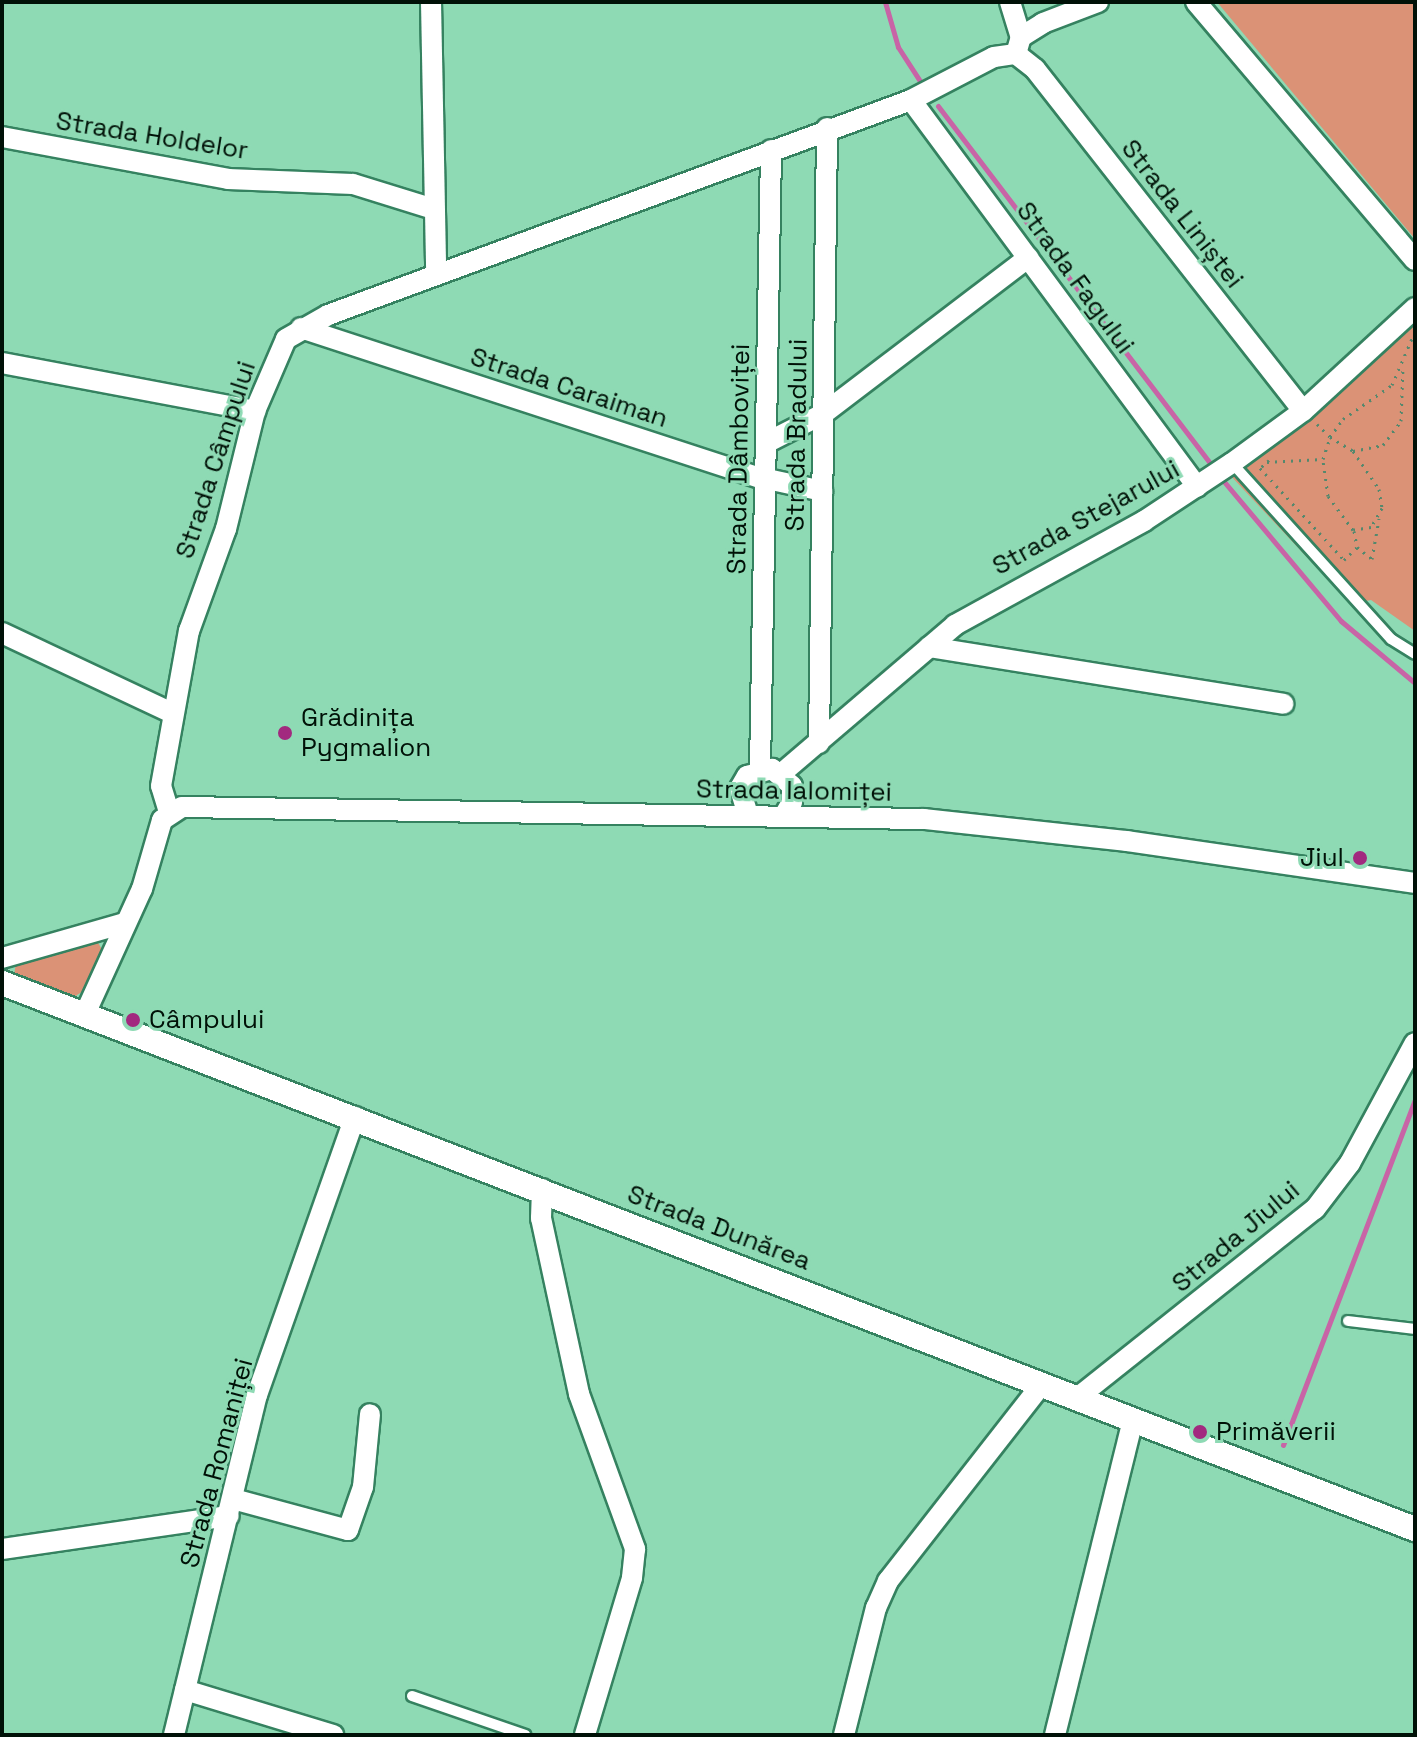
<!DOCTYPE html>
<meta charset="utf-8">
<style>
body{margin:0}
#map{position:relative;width:1417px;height:1737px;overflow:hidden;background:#8edab4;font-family:"Space Grotesk",sans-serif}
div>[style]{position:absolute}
.green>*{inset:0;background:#db9276}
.stream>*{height:5px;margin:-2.5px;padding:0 2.5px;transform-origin:2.5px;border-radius:2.5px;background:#c864a6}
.path>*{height:3px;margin-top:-1.5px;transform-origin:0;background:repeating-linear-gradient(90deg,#54886d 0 2px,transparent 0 8px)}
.roads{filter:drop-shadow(2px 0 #358260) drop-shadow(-2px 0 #358260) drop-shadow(0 2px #358260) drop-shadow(0 -2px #358260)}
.service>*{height:10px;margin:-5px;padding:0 5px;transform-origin:5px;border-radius:5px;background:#fff}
.minor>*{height:20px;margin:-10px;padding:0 10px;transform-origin:10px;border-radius:10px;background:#fff}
.tertiary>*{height:24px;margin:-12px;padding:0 12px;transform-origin:12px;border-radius:12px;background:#fff}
.dots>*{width:22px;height:22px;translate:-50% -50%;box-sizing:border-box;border:4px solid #8edab4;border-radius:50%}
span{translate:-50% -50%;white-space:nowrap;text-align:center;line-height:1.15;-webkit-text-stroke:6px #8edab4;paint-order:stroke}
.street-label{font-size:26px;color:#001107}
.poi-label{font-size:26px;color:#001107}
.left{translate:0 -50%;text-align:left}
.right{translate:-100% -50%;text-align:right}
.frame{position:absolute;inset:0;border:4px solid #001107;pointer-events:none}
</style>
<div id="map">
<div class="green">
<div style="clip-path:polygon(1217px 2px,1415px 2px,1415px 239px)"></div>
<div style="clip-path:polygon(1415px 317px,1415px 631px,1371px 600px,1351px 604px,1229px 474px)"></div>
<div style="clip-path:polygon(96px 939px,105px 955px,91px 986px,74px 997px,14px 975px,16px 963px)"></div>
</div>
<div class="stream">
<div style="left:885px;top:2px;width:47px;rotate:73.9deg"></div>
<div style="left:898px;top:47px;width:40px;rotate:57.1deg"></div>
<div style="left:938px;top:106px;width:457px;rotate:52.7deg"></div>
<div style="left:1221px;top:478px;width:187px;rotate:50deg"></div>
<div style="left:1341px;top:621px;width:97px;rotate:40deg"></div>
<div style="left:1283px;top:1445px;width:370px;rotate:-69.1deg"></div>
</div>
<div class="path">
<div style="left:1317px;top:424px;width:18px;rotate:45deg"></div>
<div style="left:1330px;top:437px;width:22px;rotate:-54deg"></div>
<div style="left:1343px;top:419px;width:60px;rotate:-34.8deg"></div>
<div style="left:1392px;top:385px;width:53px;rotate:-66.8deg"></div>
<div style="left:1330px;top:437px;width:27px;rotate:31deg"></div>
<div style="left:1353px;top:451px;width:46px;rotate:55.6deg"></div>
<div style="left:1379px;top:489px;width:19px;rotate:81deg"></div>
<div style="left:1382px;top:508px;width:22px;rotate:120deg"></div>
<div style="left:1371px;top:527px;width:18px;rotate:171deg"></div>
<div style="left:1353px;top:530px;width:42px;rotate:-126.3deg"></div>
<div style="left:1328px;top:496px;width:37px;rotate:-98deg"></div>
<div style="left:1323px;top:459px;width:23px;rotate:-72deg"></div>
<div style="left:1353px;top:451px;width:31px;rotate:-11deg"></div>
<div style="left:1383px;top:445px;width:30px;rotate:-53deg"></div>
<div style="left:1401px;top:421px;width:54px;rotate:-87.9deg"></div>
<div style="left:1269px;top:460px;width:12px;rotate:138deg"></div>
<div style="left:1260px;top:468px;width:125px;rotate:47.6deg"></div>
<div style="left:1344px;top:560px;width:18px;rotate:-45deg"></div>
<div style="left:1267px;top:462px;width:56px;rotate:-3.1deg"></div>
<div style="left:1354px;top:531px;width:16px;rotate:79deg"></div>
<div style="left:1357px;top:547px;width:19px;rotate:39deg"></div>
<div style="left:1372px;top:559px;width:41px;rotate:-80.1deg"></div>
</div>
<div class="roads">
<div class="service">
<div style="left:1232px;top:463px;width:237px;rotate:47.9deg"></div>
<div style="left:1391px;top:639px;width:28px;rotate:32deg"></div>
<div style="left:1348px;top:1321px;width:67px;rotate:6.8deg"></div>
<div style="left:412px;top:1696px;width:120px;rotate:19deg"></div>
</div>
<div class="minor">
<div style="left:431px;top:2px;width:272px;rotate:88.9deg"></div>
<div style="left:1010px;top:2px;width:37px;rotate:73deg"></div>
<div style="left:1196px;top:2px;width:338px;rotate:49.7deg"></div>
<div style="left:1016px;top:54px;width:24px;rotate:38deg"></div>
<div style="left:1035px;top:69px;width:434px;rotate:51.9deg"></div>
<div style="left:1016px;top:54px;width:18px;rotate:-74deg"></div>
<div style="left:1021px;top:37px;width:26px;rotate:-32deg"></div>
<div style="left:1043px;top:23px;width:59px;rotate:-20.9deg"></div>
<div style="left:911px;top:100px;width:481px;rotate:53.5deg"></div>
<div style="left:2px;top:137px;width:230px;rotate:10.5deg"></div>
<div style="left:228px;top:179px;width:125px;rotate:2.3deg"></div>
<div style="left:353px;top:184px;width:85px;rotate:17.2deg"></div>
<div style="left:301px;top:328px;width:481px;rotate:18.1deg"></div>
<div style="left:758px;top:477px;width:66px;rotate:12.3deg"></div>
<div style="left:2px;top:363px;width:258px;rotate:10.7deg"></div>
<div style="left:766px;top:443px;width:64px;rotate:-27deg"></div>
<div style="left:823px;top:414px;width:258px;rotate:-37.3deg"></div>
<div style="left:2px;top:633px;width:188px;rotate:25.2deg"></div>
<div style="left:929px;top:647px;width:359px;rotate:9.1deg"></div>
<div style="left:819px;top:743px;width:615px;rotate:-89.25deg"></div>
<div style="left:760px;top:769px;width:619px;rotate:-88.98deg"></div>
<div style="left:782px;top:773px;width:228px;rotate:-40.5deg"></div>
<div style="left:955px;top:625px;width:216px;rotate:-28.8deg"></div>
<div style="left:1144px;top:521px;width:105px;rotate:-33.4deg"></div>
<div style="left:1232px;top:463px;width:88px;rotate:-36.2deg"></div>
<div style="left:1303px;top:411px;width:152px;rotate:-42.6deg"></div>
<div style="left:169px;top:812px;width:27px;rotate:-107deg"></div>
<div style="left:161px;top:786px;width:158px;rotate:-79.8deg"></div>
<div style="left:189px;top:631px;width:109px;rotate:-70.1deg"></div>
<div style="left:226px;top:529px;width:122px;rotate:-76.2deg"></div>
<div style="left:255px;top:411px;width:78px;rotate:-66.7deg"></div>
<div style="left:286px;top:339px;width:48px;rotate:-29.7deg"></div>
<div style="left:328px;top:315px;width:621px;rotate:-20.24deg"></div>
<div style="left:911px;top:100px;width:93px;rotate:-27.4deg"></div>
<div style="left:994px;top:57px;width:22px;rotate:-8deg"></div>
<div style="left:748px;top:815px;width:28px;rotate:-107deg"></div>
<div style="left:740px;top:788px;width:14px;rotate:-60deg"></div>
<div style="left:747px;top:776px;width:26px;rotate:-16deg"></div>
<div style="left:772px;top:769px;width:26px;rotate:40deg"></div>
<div style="left:792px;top:786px;width:16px;rotate:90deg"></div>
<div style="left:792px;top:802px;width:16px;rotate:120deg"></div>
<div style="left:2px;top:958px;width:128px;rotate:-15.9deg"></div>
<div style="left:84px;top:1016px;width:140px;rotate:-65.5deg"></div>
<div style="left:142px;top:889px;width:72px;rotate:-73.8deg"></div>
<div style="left:162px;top:820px;width:24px;rotate:-33deg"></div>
<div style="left:182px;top:807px;width:742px;rotate:0.93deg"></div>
<div style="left:924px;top:819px;width:204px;rotate:6.2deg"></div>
<div style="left:1127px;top:841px;width:291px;rotate:8.3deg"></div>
<div style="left:542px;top:1189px;width:29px;rotate:92deg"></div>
<div style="left:541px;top:1218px;width:180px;rotate:77.8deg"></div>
<div style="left:579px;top:1394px;width:165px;rotate:70.1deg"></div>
<div style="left:635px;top:1549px;width:29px;rotate:96deg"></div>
<div style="left:632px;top:1578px;width:164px;rotate:106.7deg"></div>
<div style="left:1077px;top:1398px;width:304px;rotate:-38.5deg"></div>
<div style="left:1315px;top:1209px;width:58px;rotate:-52.7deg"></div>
<div style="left:1350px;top:1163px;width:136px;rotate:-61.6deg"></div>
<div style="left:233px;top:1499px;width:119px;rotate:15.1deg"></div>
<div style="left:348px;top:1530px;width:46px;rotate:-70.8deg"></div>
<div style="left:363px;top:1487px;width:73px;rotate:-84.5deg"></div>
<div style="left:2px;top:1549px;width:229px;rotate:-8.3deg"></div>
<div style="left:185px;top:1690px;width:155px;rotate:16.9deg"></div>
<div style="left:174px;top:1735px;width:350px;rotate:-76.3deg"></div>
<div style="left:257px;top:1395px;width:295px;rotate:-70.6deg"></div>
<div style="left:844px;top:1735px;width:131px;rotate:-75.9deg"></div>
<div style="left:876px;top:1608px;width:30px;rotate:-66deg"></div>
<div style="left:888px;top:1581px;width:250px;rotate:-52deg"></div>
<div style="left:1055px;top:1735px;width:325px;rotate:-76.1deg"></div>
</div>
<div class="tertiary">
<div style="left:2px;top:983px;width:1515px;rotate:21.13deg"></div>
</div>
</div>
<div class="dots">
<div style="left:285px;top:733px;background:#a2297f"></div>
<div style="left:1360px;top:858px;background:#a2297f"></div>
<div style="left:133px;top:1020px;background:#a2297f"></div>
<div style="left:1200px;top:1432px;background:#a2297f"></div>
</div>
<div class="street-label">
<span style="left:152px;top:136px;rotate:9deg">Strada Holdelor</span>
<span style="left:1182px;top:214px;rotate:52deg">Strada Liniștei</span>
<span style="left:1075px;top:278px;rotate:54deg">Strada Fagului</span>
<span style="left:569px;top:388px;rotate:18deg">Strada Caraiman</span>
<span style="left:797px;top:435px;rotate:-89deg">Strada Bradului</span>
<span style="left:739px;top:459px;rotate:-89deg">Strada Dâmboviței</span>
<span style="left:216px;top:460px;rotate:-72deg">Strada Câmpului</span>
<span style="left:1086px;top:518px;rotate:-29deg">Strada Stejarului</span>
<span style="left:794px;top:791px;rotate:1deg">Strada Ialomiței</span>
<span style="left:719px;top:1228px;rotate:21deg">Strada Dunărea</span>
<span style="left:1236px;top:1237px;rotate:-40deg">Strada Jiului</span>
<span style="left:217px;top:1463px;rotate:-75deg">Strada Romaniței</span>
</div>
<div class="poi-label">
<span class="left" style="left:301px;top:733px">Grădinița<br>Pygmalion</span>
<span class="right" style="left:1344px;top:858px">Jiul</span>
<span class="left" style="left:149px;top:1020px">Câmpului</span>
<span class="left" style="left:1216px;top:1432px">Primăverii</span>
</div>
<div class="frame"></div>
</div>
